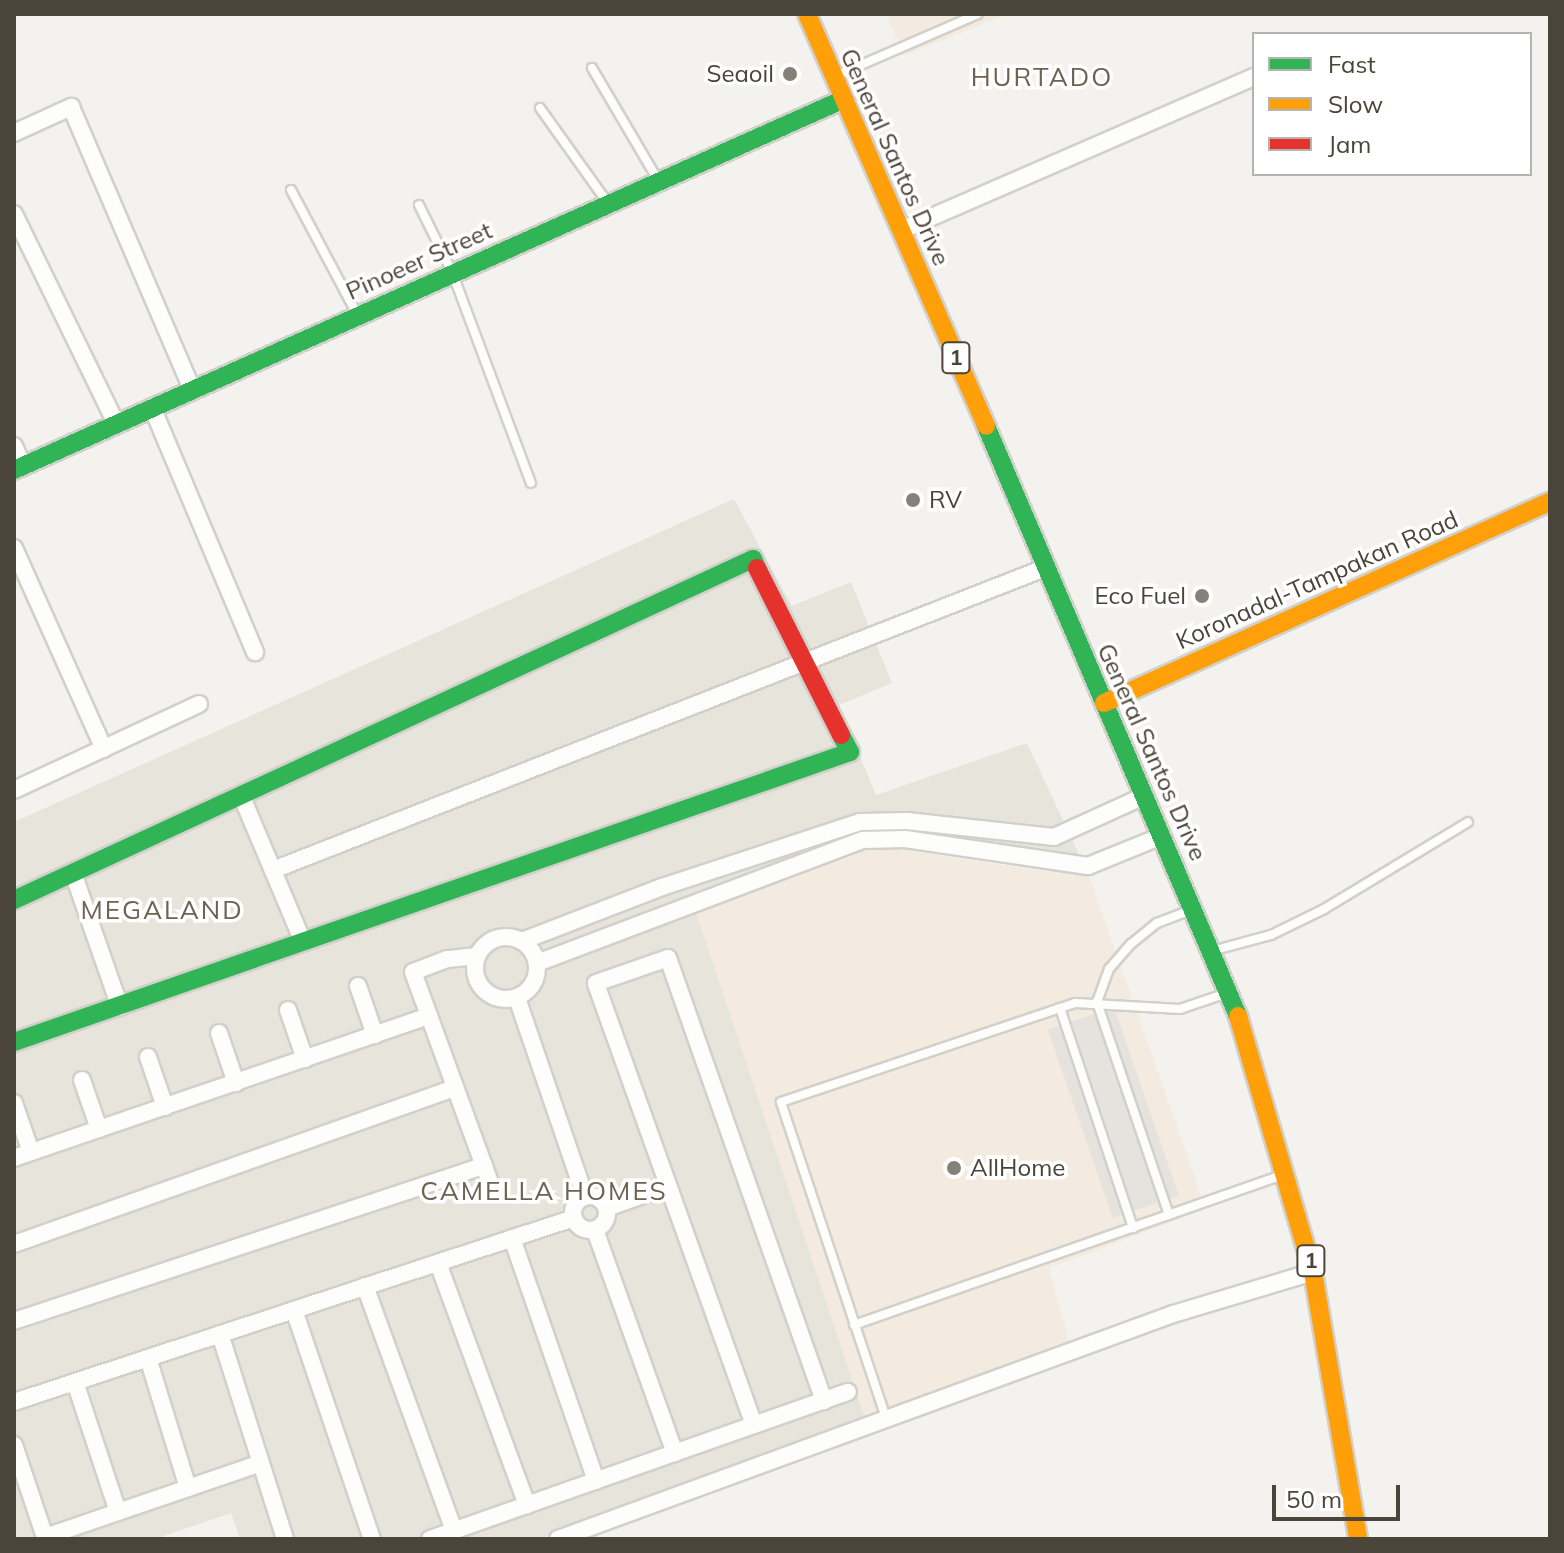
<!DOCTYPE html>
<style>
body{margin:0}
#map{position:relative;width:1564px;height:1553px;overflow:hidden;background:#f4f2ee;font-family:Mulish,sans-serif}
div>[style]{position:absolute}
.residential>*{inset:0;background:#e7e4dc}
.commercial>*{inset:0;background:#f3ebdf}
.parking>*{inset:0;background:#e6e3df;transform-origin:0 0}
.roads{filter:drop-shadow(2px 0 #d2d0cb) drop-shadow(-2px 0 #d2d0cb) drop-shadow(0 2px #d2d0cb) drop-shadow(0 -2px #d2d0cb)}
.lane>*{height:8px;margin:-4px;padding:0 4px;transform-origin:4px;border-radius:4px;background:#fdfdfc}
.street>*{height:16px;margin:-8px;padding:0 8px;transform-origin:8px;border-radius:8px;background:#fdfdfc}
.street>.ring{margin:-8px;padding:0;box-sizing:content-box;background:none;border:16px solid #fdfdfc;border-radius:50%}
.fast>*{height:18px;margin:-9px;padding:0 9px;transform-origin:9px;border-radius:9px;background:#30b455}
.slow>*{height:18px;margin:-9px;padding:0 9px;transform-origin:9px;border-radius:9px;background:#ff9f0a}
.jam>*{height:18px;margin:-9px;padding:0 9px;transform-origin:9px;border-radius:9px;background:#e5322d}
.dots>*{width:22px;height:22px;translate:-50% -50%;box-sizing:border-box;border:4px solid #fff;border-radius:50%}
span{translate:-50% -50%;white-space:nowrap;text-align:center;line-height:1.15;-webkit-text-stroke:7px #fff;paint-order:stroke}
.shield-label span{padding:2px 6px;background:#fff;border:2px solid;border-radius:6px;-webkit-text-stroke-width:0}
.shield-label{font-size:22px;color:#4b4439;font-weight:700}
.poi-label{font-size:24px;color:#4b4439}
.right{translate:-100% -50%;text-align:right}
.left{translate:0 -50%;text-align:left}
.street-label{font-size:24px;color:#4b4439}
.neighbourhood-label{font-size:26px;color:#6e6250;letter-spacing:2px}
.frame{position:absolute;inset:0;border:16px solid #4b4439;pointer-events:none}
.legend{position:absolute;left:1252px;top:32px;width:280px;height:144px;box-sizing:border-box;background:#fff;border:2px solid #b7b4b0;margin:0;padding:10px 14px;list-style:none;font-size:24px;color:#4b4439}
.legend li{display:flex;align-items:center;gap:16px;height:40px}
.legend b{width:40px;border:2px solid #b7b4b0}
.scale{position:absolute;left:1272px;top:1485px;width:128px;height:36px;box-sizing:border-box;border:4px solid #4b4439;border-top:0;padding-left:10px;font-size:24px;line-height:28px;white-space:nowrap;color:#4b4439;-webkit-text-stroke:6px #fff;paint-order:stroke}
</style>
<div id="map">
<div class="residential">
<div style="clip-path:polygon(734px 499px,792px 606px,851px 582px,892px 683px,839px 705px,876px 795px,1027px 743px,1090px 878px,908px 848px,695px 909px,865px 1418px,539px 1539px,240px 1539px,231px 1513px,155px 1539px,14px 1539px,14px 822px)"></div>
</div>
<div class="commercial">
<div style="clip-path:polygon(886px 14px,1008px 14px,904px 56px)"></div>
<div style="clip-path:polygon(877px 846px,1090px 878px,1206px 1209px,1049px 1268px,1069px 1341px,865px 1418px,695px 908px,856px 848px)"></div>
</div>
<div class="parking">
<div style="left:1114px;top:1007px;width:199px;height:70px;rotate:71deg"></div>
</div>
<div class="roads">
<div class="lane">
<div style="left:592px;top:68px;width:130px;rotate:59.5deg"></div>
<div style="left:840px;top:74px;width:150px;rotate:-23.5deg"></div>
<div style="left:540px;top:108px;width:115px;rotate:54.5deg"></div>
<div style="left:291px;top:190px;width:140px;rotate:62deg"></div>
<div style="left:419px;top:205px;width:75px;rotate:63.8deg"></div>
<div style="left:452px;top:272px;width:225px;rotate:69.5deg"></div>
<div style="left:1219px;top:949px;width:54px;rotate:-15.1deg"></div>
<div style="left:1271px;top:935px;width:59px;rotate:-26.1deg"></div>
<div style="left:1324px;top:909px;width:168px;rotate:-31.1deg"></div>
<div style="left:1060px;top:1008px;width:232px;rotate:71.6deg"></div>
<div style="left:1169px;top:1215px;width:225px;rotate:-108.7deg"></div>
<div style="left:1097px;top:1002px;width:35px;rotate:-70deg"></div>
<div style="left:1109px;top:969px;width:33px;rotate:-49deg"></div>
<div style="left:1131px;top:944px;width:33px;rotate:-39deg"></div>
<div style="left:1157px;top:923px;width:33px;rotate:-21deg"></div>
<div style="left:854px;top:1325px;width:451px;rotate:-19.3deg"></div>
<div style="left:886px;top:1418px;width:333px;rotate:-108.4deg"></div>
<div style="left:781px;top:1102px;width:311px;rotate:-18.6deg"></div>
<div style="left:1076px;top:1003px;width:104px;rotate:3.3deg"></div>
<div style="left:1180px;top:1009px;width:50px;rotate:-18.8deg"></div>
</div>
<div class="street">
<div style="left:14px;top:133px;width:63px;rotate:-24.5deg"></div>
<div style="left:71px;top:107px;width:307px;rotate:66.8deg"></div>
<div style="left:14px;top:214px;width:233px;rotate:64deg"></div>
<div style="left:902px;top:230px;width:384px;rotate:-23.5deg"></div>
<div style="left:152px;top:407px;width:266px;rotate:67.2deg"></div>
<div style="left:14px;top:446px;width:22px;rotate:66deg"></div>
<div style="left:14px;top:548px;width:220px;rotate:65.9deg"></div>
<div style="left:14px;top:790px;width:204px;rotate:-24.9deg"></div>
<div style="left:241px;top:795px;width:160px;rotate:67.1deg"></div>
<div style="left:273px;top:870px;width:829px;rotate:-21.37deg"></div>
<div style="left:73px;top:873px;width:142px;rotate:70.7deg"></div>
<div class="ring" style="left:475px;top:937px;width:46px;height:46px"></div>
<div style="left:522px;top:941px;width:150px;rotate:-21.1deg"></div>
<div style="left:662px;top:887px;width:208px;rotate:-18.2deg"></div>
<div style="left:860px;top:822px;width:47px;rotate:-1.2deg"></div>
<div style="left:907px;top:821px;width:148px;rotate:6.2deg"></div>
<div style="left:1054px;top:837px;width:99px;rotate:-24.5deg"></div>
<div style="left:477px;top:956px;width:30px;rotate:174deg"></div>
<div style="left:447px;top:959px;width:36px;rotate:159deg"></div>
<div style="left:413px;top:972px;width:230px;rotate:69.9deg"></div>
<div style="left:537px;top:963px;width:348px;rotate:-20.7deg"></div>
<div style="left:863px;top:840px;width:42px;rotate:-1.4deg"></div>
<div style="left:905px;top:839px;width:185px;rotate:8.4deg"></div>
<div style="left:1088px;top:866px;width:80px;rotate:-22.1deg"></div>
<div style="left:358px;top:986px;width:52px;rotate:70.9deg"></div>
<div style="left:517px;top:998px;width:210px;rotate:71.1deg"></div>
<div style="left:288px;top:1010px;width:52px;rotate:70.9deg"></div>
<div style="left:219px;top:1033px;width:53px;rotate:71.2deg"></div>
<div style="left:148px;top:1057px;width:53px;rotate:71.2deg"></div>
<div style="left:82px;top:1080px;width:52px;rotate:70.9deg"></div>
<div style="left:14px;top:1103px;width:52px;rotate:70.9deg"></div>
<div style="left:14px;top:1158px;width:439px;rotate:-18.9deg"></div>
<div class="ring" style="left:573px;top:1196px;width:18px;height:18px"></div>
<div style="left:607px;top:1208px;width:65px;rotate:-19.8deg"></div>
<div style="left:595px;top:1230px;width:237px;rotate:70.3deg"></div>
<div style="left:512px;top:1238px;width:257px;rotate:70.9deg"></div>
<div style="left:14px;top:1244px;width:468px;rotate:-19.5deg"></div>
<div style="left:438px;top:1263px;width:258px;rotate:69.8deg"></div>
<div style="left:365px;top:1286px;width:261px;rotate:70deg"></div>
<div style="left:294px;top:1310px;width:242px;rotate:71.2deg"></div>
<div style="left:14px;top:1321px;width:495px;rotate:-18.3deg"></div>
<div style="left:220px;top:1334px;width:215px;rotate:72.4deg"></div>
<div style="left:148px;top:1358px;width:136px;rotate:72.9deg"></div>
<div style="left:75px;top:1382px;width:137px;rotate:71.7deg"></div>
<div style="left:14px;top:1402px;width:589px;rotate:-18.19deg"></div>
<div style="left:754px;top:1425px;width:469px;rotate:-109.7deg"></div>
<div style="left:596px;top:983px;width:76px;rotate:-19.1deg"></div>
<div style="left:668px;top:958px;width:470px;rotate:70.6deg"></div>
<div style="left:14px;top:1445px;width:97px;rotate:71.4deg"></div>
<div style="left:45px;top:1537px;width:228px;rotate:-18.9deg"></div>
<div style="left:430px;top:1539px;width:443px;rotate:-19.4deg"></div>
<div style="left:558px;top:1539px;width:655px;rotate:-20.1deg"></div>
<div style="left:1173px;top:1314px;width:146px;rotate:-16.7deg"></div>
</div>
<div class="fast">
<div style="left:986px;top:426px;width:642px;rotate:66.87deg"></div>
<div style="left:14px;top:470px;width:909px;rotate:-24.08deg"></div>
<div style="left:14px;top:900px;width:814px;rotate:-24.77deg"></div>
<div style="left:753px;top:559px;width:10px;rotate:66deg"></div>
<div style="left:14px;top:1042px;width:885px;rotate:-19.13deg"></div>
<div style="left:850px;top:752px;width:19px;rotate:-118deg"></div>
</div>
<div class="slow">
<div style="left:807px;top:14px;width:449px;rotate:66.5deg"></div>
<div style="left:1104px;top:703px;width:489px;rotate:-24.3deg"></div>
<div style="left:1238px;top:1016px;width:267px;rotate:73.7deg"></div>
<div style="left:1313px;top:1272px;width:271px;rotate:80.4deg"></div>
</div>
<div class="jam">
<div style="left:757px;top:568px;width:187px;rotate:63.3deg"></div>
</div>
</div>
<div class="dots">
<div style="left:790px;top:74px;background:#868178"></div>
<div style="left:913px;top:500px;background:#868178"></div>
<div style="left:1202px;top:596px;background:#868178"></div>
<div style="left:954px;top:1168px;background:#868178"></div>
</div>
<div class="shield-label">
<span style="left:956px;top:358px">1</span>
<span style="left:1311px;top:1261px">1</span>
</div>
<div class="poi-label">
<span class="right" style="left:774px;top:74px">Seaoil</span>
<span class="left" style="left:929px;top:500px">RV</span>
<span class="right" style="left:1186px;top:596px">Eco Fuel</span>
<span class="left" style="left:970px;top:1168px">AllHome</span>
</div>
<div class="street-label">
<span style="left:895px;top:157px;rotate:66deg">General Santos Drive</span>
<span style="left:419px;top:261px;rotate:-24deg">Pinoeer Street</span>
<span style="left:1317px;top:580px;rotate:-24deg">Koronadal-Tampakan Road</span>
<span style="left:1152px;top:752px;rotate:66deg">General Santos Drive</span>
</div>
<div class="neighbourhood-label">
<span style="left:1042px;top:77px">HURTADO</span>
<span style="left:162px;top:910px">MEGALAND</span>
<span style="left:544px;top:1191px">CAMELLA HOMES</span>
</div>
<div class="frame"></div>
<ul class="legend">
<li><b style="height:10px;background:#30b455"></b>Fast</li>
<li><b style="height:10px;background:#ff9f0a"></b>Slow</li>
<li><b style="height:10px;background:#e5322d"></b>Jam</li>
</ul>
<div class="scale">50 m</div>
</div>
